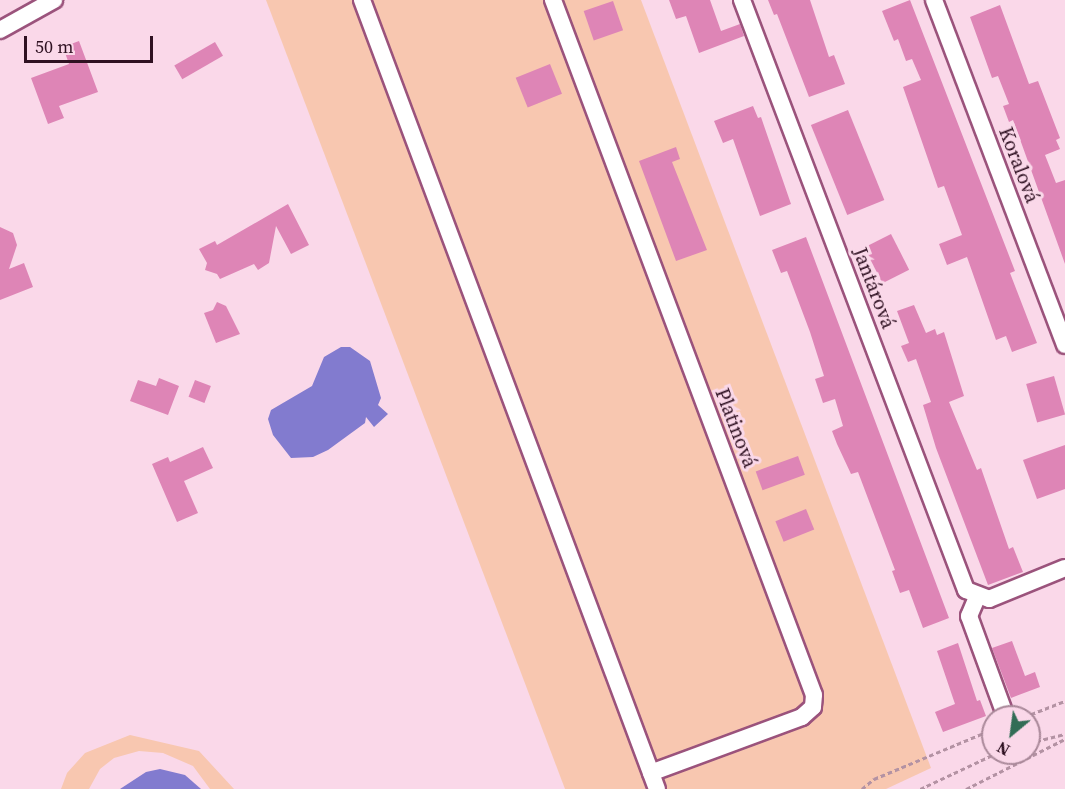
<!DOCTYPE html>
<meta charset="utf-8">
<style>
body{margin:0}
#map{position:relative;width:1065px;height:789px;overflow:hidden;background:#fad8e9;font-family:"Source Serif 4",serif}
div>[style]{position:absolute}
.green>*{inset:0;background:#f8c7b0}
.water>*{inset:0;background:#827bcf}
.building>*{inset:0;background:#de85b6;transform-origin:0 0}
.path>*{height:3px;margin-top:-1.5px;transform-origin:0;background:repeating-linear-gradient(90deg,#b392a3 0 4.5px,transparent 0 7.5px)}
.roads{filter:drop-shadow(2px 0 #9b537c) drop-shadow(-2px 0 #9b537c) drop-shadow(0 2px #9b537c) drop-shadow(0 -2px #9b537c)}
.minor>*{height:16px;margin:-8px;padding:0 8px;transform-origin:8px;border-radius:8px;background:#fff}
span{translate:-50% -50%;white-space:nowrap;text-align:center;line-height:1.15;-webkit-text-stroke:6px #fad8e9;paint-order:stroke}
.street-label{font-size:20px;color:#2f1122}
.north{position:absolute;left:981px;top:705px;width:60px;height:60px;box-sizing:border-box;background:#fad8e9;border:2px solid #a98899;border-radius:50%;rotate:209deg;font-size:16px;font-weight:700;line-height:24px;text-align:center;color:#2f1122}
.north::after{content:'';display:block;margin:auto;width:21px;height:27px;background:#326d56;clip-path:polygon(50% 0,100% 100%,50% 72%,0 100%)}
.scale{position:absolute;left:24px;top:36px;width:129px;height:27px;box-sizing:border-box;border:3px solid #2f1122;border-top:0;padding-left:8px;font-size:18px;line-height:21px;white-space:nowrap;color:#2f1122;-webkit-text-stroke:4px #fad8e9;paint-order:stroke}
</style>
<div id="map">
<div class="green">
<div style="clip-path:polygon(266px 0,641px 0,931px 768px,886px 789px,565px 789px)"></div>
<div style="clip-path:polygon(130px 735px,199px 751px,234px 789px,210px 789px,193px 766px,163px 753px,139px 751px,114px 758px,100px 769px,89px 789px,61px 789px,67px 773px,85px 753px)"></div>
</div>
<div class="water">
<div style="clip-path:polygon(341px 347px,350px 347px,370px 361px,381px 398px,378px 405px,388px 414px,374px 427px,366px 417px,365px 423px,328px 450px,313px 457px,291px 458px,273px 435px,268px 419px,271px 410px,312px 386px,324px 357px)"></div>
<div style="clip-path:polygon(160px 769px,185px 775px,201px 789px,120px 789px,146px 772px)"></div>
</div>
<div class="building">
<div style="clip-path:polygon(669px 0,710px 0,721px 31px,740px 24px,744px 36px,699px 53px,686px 16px,676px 19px)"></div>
<div style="clip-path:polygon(768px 0,810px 0,829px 57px,834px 55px,845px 84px,809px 97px,777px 14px,774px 15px)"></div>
<div style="clip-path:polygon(910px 0,1015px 271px,1010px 273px,1037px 343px,1012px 352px,1006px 336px,996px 340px,967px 257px,947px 265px,939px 244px,962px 235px,944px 186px,938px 188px,903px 87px,921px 80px,912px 59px,906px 61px,898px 39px,894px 41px,882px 11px)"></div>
<div style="left:613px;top:1px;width:31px;height:31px;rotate:71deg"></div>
<div style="clip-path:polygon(1000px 5px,1029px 84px,1038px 81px,1060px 138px,1056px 140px,1060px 149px,1045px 155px,1056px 183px,1065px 180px,1065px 264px,1013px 120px,1009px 122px,1003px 106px,1009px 104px,998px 76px,992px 78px,970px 17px)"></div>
<div style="clip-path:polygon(79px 41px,98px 92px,59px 106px,64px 118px,48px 124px,31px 78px,69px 64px,63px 47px)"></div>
<div style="left:215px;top:42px;width:16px;height:47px;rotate:60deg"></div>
<div style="left:550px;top:64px;width:32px;height:37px;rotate:68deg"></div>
<div style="clip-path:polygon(753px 106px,758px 118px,761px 117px,791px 204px,760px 216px,733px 139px,723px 143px,714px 121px)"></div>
<div style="left:848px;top:110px;width:97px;height:40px;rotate:68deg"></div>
<div style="clip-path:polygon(676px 147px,680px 159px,672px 162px,707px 250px,676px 261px,639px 161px)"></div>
<div style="clip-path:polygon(288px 204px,309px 245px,291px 254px,276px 226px,269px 263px,258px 270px,254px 264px,220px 279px,217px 274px,205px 270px,207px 263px,199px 249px,215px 241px,217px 245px)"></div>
<div style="clip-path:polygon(0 227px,13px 233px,17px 245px,9px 269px,24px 263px,33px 287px,0 300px)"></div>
<div style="left:891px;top:234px;width:40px;height:30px;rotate:63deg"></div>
<div style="clip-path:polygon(806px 237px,949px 618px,923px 628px,909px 590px,900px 593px,892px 571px,895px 570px,858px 472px,851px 474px,837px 444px,832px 431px,843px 426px,835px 399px,823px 403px,815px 379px,824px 376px,810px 332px,787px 271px,781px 273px,772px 250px)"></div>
<div style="clip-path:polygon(217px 302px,226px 306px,240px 334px,216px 343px,204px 313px,213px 310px)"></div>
<div style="clip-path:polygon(914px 305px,926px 333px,935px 329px,937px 335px,944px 332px,964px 396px,949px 402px,977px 470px,981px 468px,1009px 549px,1013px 547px,1023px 572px,988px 585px,936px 448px,923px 405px,931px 402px,916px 359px,908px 362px,901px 346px,909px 343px,897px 311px)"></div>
<div style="left:1054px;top:376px;width:40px;height:29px;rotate:74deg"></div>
<div style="clip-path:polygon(159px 378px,179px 386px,168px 415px,130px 401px,138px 380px,156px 386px)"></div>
<div style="left:195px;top:380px;width:17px;height:18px;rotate:21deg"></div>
<div style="clip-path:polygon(1065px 445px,1065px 489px,1037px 499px,1023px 460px)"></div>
<div style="clip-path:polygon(203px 447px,213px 468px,184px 481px,198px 513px,177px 522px,152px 464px,168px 457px,170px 462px)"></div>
<div style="left:798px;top:456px;width:20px;height:45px;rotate:70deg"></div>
<div style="left:806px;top:509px;width:22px;height:33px;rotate:68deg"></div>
<div style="clip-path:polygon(1012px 641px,1025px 676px,1035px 672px,1040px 687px,1011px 698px,992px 648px)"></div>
<div style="clip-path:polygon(958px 643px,977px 701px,980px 700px,986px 716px,943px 732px,935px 712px,955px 704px,937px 651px)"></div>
</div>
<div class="path">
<div style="left:1024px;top:717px;width:44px;rotate:-21.3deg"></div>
<div style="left:1029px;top:743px;width:37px;rotate:-14deg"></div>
<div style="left:862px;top:789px;width:16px;rotate:-40deg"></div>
<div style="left:874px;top:779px;width:129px;rotate:-22.8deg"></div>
<div style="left:920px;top:789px;width:85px;rotate:-25.1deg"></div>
<div style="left:966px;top:789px;width:111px;rotate:-26.8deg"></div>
</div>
<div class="roads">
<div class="minor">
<div style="left:362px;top:0;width:842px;rotate:69.5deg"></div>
<div style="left:553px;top:0;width:742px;rotate:69.42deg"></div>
<div style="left:814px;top:695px;width:12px;rotate:95deg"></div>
<div style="left:813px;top:707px;width:15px;rotate:138deg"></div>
<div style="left:802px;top:717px;width:161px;rotate:159.7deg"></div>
<div style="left:742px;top:0;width:631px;rotate:69.21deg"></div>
<div style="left:966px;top:590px;width:25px;rotate:21deg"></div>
<div style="left:989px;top:599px;width:82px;rotate:-22.2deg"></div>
<div style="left:934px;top:0;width:369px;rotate:69.2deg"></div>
<div style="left:0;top:30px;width:62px;rotate:-29.1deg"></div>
<div style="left:978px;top:595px;width:23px;rotate:113deg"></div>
<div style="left:969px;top:616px;width:108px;rotate:69.9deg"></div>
</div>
</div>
<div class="street-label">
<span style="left:1019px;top:165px;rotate:69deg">Koralová</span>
<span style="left:874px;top:288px;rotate:69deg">Jantárová</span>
<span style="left:736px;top:428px;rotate:69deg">Platinová</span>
</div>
<div class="north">N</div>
<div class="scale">50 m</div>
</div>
